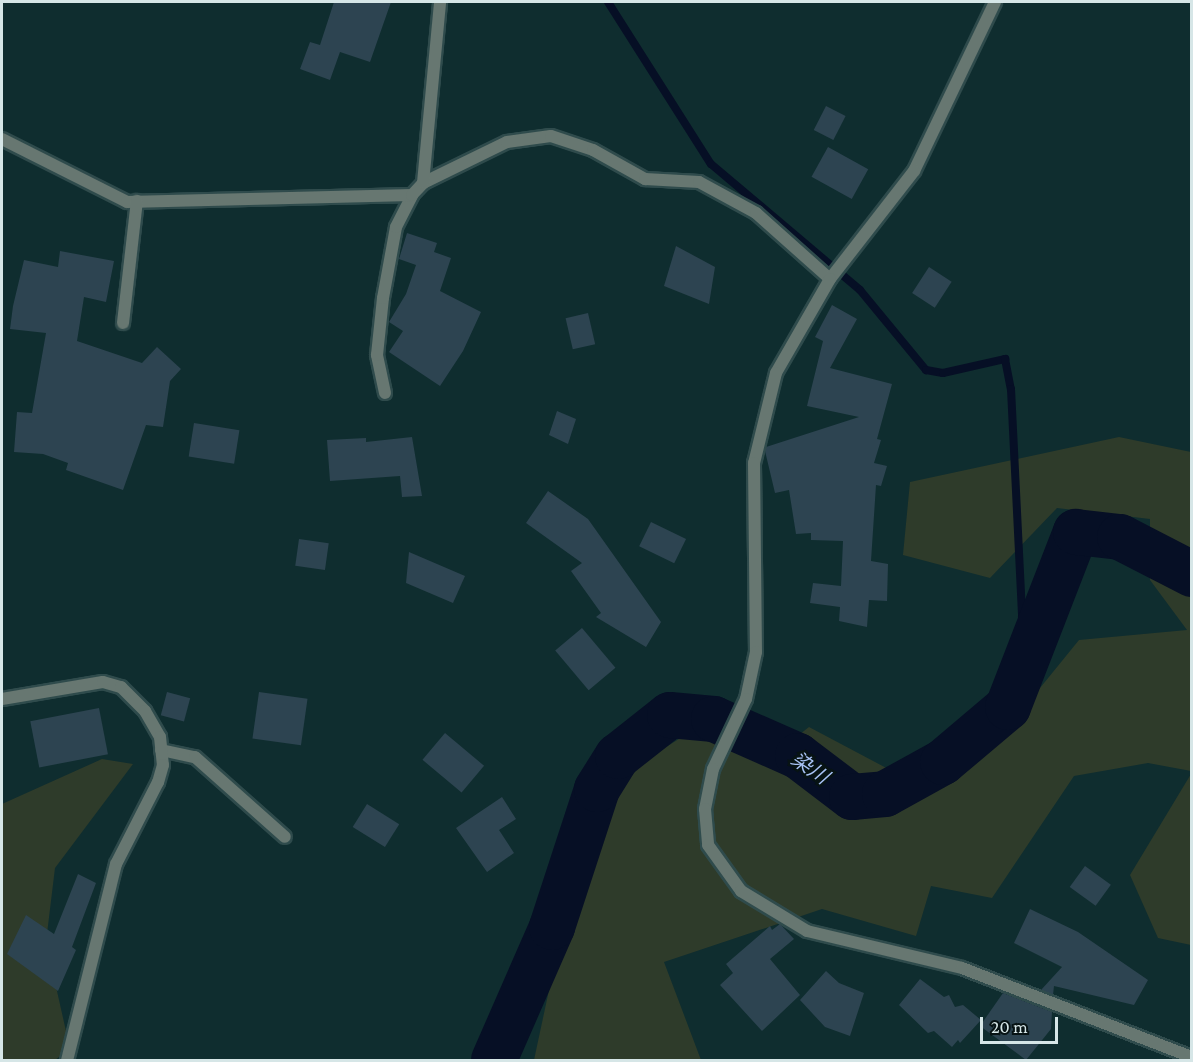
<!DOCTYPE html>
<meta charset="utf-8">
<style>
body{margin:0}
#map{position:relative;width:1193px;height:1062px;overflow:hidden;background:#0f2d2f;font-family:"Crimson Pro","Noto Sans JP",serif}
div>[style]{position:absolute}
.green>*{inset:0;background:#2e3b2a}
.stream>*{height:8px;margin:-4px;padding:0 4px;transform-origin:4px;border-radius:4px;background:#060f25}
.river>*{height:46px;margin:-23px;padding:0 23px;transform-origin:23px;border-radius:23px;background:#060f25}
.building>*{inset:0;background:#2d4451;transform-origin:0 0}
.roads{filter:drop-shadow(2px 0 #2f4b4c) drop-shadow(-2px 0 #2f4b4c) drop-shadow(0 2px #2f4b4c) drop-shadow(0 -2px #2f4b4c)}
.service>*{height:12px;margin:-6px;padding:0 6px;transform-origin:6px;border-radius:6px;background:#677771}
.minor>*{height:12px;margin:-6px;padding:0 6px;transform-origin:6px;border-radius:6px;background:#677771}
span{translate:-50% -50%;white-space:nowrap;text-align:center;line-height:1.15;-webkit-text-stroke:5px #071314;paint-order:stroke}
.water-label{font-size:20px;color:#a8c2f5;font-style:italic}
.frame{position:absolute;inset:0;border:3px solid #d6e6e7;pointer-events:none}
.scale{position:absolute;left:980px;top:1017px;width:78px;height:27px;box-sizing:border-box;border:3px solid #d6e6e7;border-top:0;padding-left:8px;font-size:18px;line-height:21px;white-space:nowrap;color:#d6e6e7;-webkit-text-stroke:4px #071314;paint-order:stroke}
</style>
<div id="map">
<div class="green">
<div style="clip-path:polygon(1119px 437px,1191px 452px,1191px 771px,1148px 763px,1074px 776px,992px 898px,931px 886px,916px 936px,822px 909px,664px 962px,701px 1060px,534px 1060px,555px 962px,619px 787px,650px 757px,690px 732px,781px 749px,809px 727px,892px 771px,996px 742px,1079px 640px,1187px 630px,1150px 580px,1150px 519px,1057px 508px,990px 578px,903px 555px,910px 482px)"></div>
<div style="clip-path:polygon(102px 759px,133px 764px,55px 868px,46px 942px,70px 1049px,55px 1060px,2px 1060px,2px 804px)"></div>
<div style="clip-path:polygon(1191px 774px,1191px 945px,1158px 938px,1130px 875px)"></div>
</div>
<div class="stream">
<div style="left:608px;top:2px;width:192px;rotate:57.6deg"></div>
<div style="left:711px;top:164px;width:195px;rotate:40.2deg"></div>
<div style="left:860px;top:290px;width:104px;rotate:50.5deg"></div>
<div style="left:926px;top:370px;width:17px;rotate:10deg"></div>
<div style="left:943px;top:373px;width:64px;rotate:-12.7deg"></div>
<div style="left:1005px;top:359px;width:31px;rotate:79deg"></div>
<div style="left:1011px;top:389px;width:227px;rotate:87.2deg"></div>
<div style="left:1022px;top:616px;width:19px;rotate:16deg"></div>
</div>
<div class="river">
<div style="left:494px;top:1060px;width:145px;rotate:-66.4deg"></div>
<div style="left:552px;top:927px;width:145px;rotate:-71.9deg"></div>
<div style="left:597px;top:789px;width:39px;rotate:-58deg"></div>
<div style="left:618px;top:756px;width:66px;rotate:-38.3deg"></div>
<div style="left:670px;top:715px;width:44px;rotate:5.2deg"></div>
<div style="left:714px;top:719px;width:92px;rotate:23.8deg"></div>
<div style="left:798px;top:756px;width:68px;rotate:37.2deg"></div>
<div style="left:852px;top:797px;width:33px;rotate:-5deg"></div>
<div style="left:885px;top:794px;width:66px;rotate:-28.9deg"></div>
<div style="left:943px;top:762px;width:85px;rotate:-40.2deg"></div>
<div style="left:1008px;top:707px;width:188px;rotate:-68.8deg"></div>
<div style="left:1076px;top:532px;width:44px;rotate:6.5deg"></div>
<div style="left:1120px;top:537px;width:81px;rotate:27.2deg"></div>
</div>
<div class="building">
<div style="clip-path:polygon(334px 2px,391px 2px,370px 62px,340px 52px,330px 80px,300px 69px,310px 42px,320px 45px)"></div>
<div style="left:826px;top:106px;width:22px;height:27px;rotate:27deg"></div>
<div style="left:828px;top:147px;width:46px;height:34px;rotate:29deg"></div>
<div style="clip-path:polygon(407px 233px,437px 243px,434px 252px,451px 258px,440px 291px,481px 312px,463px 351px,440px 386px,389px 352px,403px 331px,389px 322px,406px 294px,416px 265px,399px 259px)"></div>
<div style="clip-path:polygon(676px 246px,715px 267px,709px 304px,664px 286px)"></div>
<div style="clip-path:polygon(60px 251px,114px 261px,106px 302px,84px 297px,77px 341px,142px 363px,157px 347px,181px 369px,170px 381px,163px 427px,146px 425px,123px 490px,66px 470px,68px 463px,43px 454px,14px 452px,17px 412px,32px 413px,46px 333px,10px 329px,13px 306px,24px 260px,58px 267px)"></div>
<div style="left:929px;top:267px;width:27px;height:31px;rotate:33deg"></div>
<div style="clip-path:polygon(832px 305px,857px 319px,830px 368px,892px 384px,877px 439px,881px 440px,874px 463px,887px 466px,881px 486px,876px 485px,871px 561px,888px 564px,887px 601px,869px 600px,867px 627px,839px 621px,840px 607px,810px 603px,813px 583px,841px 586px,843px 541px,811px 540px,811px 533px,796px 534px,789px 490px,775px 493px,765px 451px,766px 447px,859px 417px,807px 406px,823px 341px,815px 337px)"></div>
<div style="left:588px;top:313px;width:32px;height:23px;rotate:77deg"></div>
<div style="clip-path:polygon(557px 411px,576px 419px,568px 444px,549px 435px)"></div>
<div style="left:194px;top:423px;width:46px;height:34px;rotate:9deg"></div>
<div style="clip-path:polygon(412px 437px,422px 496px,402px 497px,400px 476px,330px 481px,327px 440px,366px 438px,366px 442px)"></div>
<div style="clip-path:polygon(548px 491px,588px 519px,661px 622px,646px 647px,596px 617px,601px 613px,571px 571px,582px 563px,526px 523px)"></div>
<div style="left:651px;top:522px;width:39px;height:27px;rotate:26deg"></div>
<div style="left:299px;top:539px;width:30px;height:27px;rotate:8deg"></div>
<div style="clip-path:polygon(409px 552px,465px 576px,453px 603px,406px 583px)"></div>
<div style="left:582px;top:628px;width:52px;height:35px;rotate:50deg"></div>
<div style="left:167px;top:692px;width:24px;height:24px;rotate:15deg"></div>
<div style="left:259px;top:692px;width:49px;height:47px;rotate:8deg"></div>
<div style="left:99px;top:708px;width:47px;height:70px;rotate:79deg"></div>
<div style="left:445px;top:733px;width:51px;height:35px;rotate:40deg"></div>
<div style="clip-path:polygon(502px 797px,516px 819px,499px 830px,514px 853px,487px 872px,456px 828px)"></div>
<div style="left:367px;top:804px;width:38px;height:27px;rotate:32deg"></div>
<div style="left:1085px;top:866px;width:32px;height:26px;rotate:36deg"></div>
<div style="clip-path:polygon(78px 874px,96px 883px,72px 947px,76px 950px,58px 991px,7px 954px,26px 915px,54px 934px)"></div>
<div style="clip-path:polygon(1030px 909px,1078px 932px,1148px 980px,1134px 1005px,1054px 986px,1053px 995px,1041px 990px,1062px 967px,1014px 943px)"></div>
<div style="clip-path:polygon(780px 924px,794px 939px,770px 959px,800px 995px,762px 1031px,720px 985px,733px 973px,726px 964px,770px 926px,772px 930px)"></div>
<div style="clip-path:polygon(826px 971px,839px 983px,864px 993px,850px 1036px,825px 1027px,800px 1000px)"></div>
<div style="clip-path:polygon(920px 979px,944px 997px,949px 995px,955px 1007px,963px 1005px,981px 1020px,960px 1043px,958px 1040px,952px 1047px,934px 1031px,928px 1033px,899px 1005px)"></div>
<div style="clip-path:polygon(1003px 993px,1052px 1012px,1051px 1029px,1026px 1060px,980px 1026px)"></div>
</div>
<div class="roads">
<div class="service">
<div style="left:423px;top:183px;width:93px;rotate:-26deg"></div>
<div style="left:507px;top:142px;width:44px;rotate:-7.8deg"></div>
<div style="left:551px;top:136px;width:44px;rotate:18.4deg"></div>
<div style="left:593px;top:150px;width:60px;rotate:29.1deg"></div>
<div style="left:645px;top:179px;width:54px;rotate:3.2deg"></div>
<div style="left:699px;top:182px;width:65px;rotate:28.5deg"></div>
<div style="left:756px;top:213px;width:99px;rotate:41.7deg"></div>
<div style="left:385px;top:393px;width:39px;rotate:-102deg"></div>
<div style="left:377px;top:355px;width:57px;rotate:-84deg"></div>
<div style="left:383px;top:298px;width:72px;rotate:-79.6deg"></div>
<div style="left:396px;top:227px;width:36px;rotate:-63deg"></div>
<div style="left:161px;top:750px;width:35px;rotate:12deg"></div>
<div style="left:195px;top:757px;width:120px;rotate:41.6deg"></div>
</div>
<div class="minor">
<div style="left:995px;top:2px;width:187px;rotate:115.6deg"></div>
<div style="left:914px;top:171px;width:137px;rotate:127.9deg"></div>
<div style="left:830px;top:279px;width:108px;rotate:119.9deg"></div>
<div style="left:776px;top:373px;width:93px;rotate:103.7deg"></div>
<div style="left:754px;top:463px;width:189px;rotate:89.4deg"></div>
<div style="left:756px;top:652px;width:48px;rotate:102deg"></div>
<div style="left:746px;top:699px;width:77px;rotate:115.2deg"></div>
<div style="left:713px;top:769px;width:41px;rotate:101.3deg"></div>
<div style="left:705px;top:809px;width:36px;rotate:85deg"></div>
<div style="left:708px;top:845px;width:57px;rotate:54.3deg"></div>
<div style="left:741px;top:891px;width:77px;rotate:31.2deg"></div>
<div style="left:807px;top:931px;width:159px;rotate:13.4deg"></div>
<div style="left:962px;top:968px;width:247px;rotate:21.2deg"></div>
<div style="left:2px;top:139px;width:140px;rotate:26.7deg"></div>
<div style="left:127px;top:202px;width:285px;rotate:-1.4deg"></div>
<div style="left:412px;top:195px;width:16px;rotate:-47deg"></div>
<div style="left:423px;top:183px;width:182px;rotate:-84.6deg"></div>
<div style="left:123px;top:323px;width:123px;rotate:-83.5deg"></div>
<div style="left:2px;top:699px;width:102px;rotate:-9.6deg"></div>
<div style="left:103px;top:682px;width:19px;rotate:16deg"></div>
<div style="left:121px;top:687px;width:34px;rotate:45deg"></div>
<div style="left:145px;top:711px;width:30px;rotate:60deg"></div>
<div style="left:160px;top:737px;width:28px;rotate:84deg"></div>
<div style="left:163px;top:765px;width:18px;rotate:106deg"></div>
<div style="left:158px;top:782px;width:92px;rotate:117.1deg"></div>
<div style="left:116px;top:864px;width:202px;rotate:104deg"></div>
</div>
</div>
<div class="water-label">
<span style="left:810px;top:768px;rotate:34deg">染川</span>
</div>
<div class="frame"></div>
<div class="scale">20 m</div>
</div>
